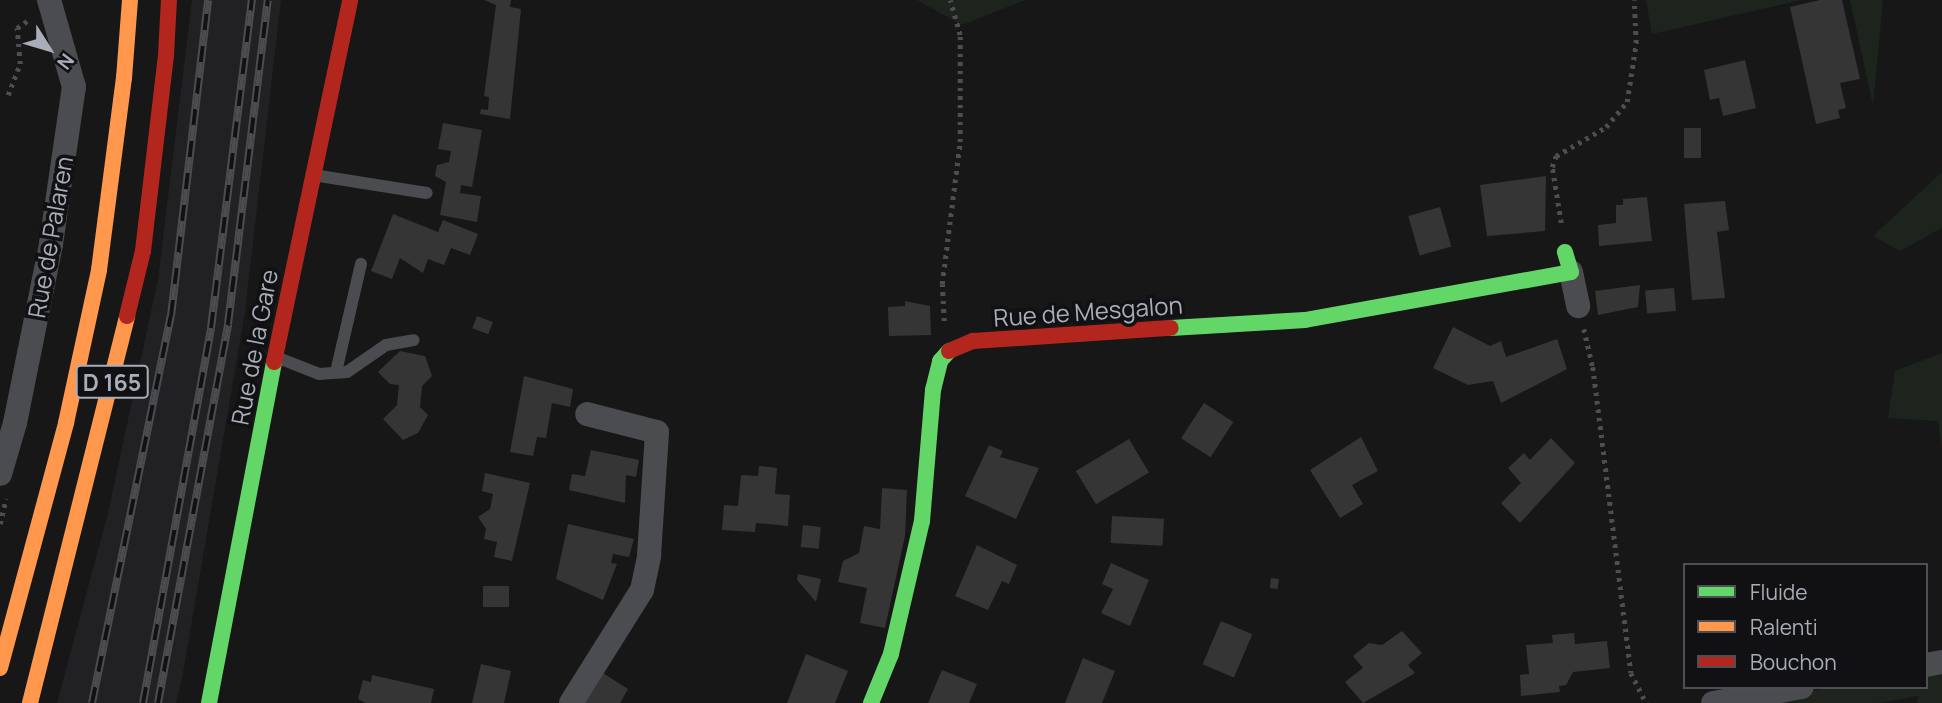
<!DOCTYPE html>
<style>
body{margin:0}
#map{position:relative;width:1942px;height:703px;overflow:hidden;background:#171717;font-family:Manrope,sans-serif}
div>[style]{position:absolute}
.built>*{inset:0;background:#212123}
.green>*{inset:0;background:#1d241e}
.building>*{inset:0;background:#353536;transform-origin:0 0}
.path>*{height:4.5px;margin-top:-2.25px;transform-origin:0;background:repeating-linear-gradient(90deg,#4d4e52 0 3.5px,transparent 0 8.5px)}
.lane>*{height:12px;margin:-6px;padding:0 6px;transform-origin:6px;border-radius:6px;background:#4b4c50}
.street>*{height:24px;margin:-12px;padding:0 12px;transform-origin:12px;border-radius:12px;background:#4b4c50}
.fast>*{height:16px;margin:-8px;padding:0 8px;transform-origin:8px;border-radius:8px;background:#63d668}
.slow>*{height:16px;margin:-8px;padding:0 8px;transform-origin:8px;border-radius:8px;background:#ff974d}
.jam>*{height:16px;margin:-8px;padding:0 8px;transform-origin:8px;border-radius:8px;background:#b3261e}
.rail>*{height:8px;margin-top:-4px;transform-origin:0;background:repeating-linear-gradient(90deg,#111113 0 16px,#4b4c4f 0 32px);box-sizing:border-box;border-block:2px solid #4b4c4f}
.slow-bridge>*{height:16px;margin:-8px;padding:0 8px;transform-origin:8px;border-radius:8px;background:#ff974d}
.jam-bridge>*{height:16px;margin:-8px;padding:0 8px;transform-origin:8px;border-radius:8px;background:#b3261e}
span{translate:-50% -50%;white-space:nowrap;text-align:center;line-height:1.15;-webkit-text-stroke:7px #111113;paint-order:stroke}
.shield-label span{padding:2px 5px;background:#111113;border:2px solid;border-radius:5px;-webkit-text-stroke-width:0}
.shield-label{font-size:23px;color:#a8adb8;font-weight:700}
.street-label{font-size:24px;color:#a8adb8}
.legend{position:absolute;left:1683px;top:563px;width:245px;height:126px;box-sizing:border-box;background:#111113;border:2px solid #4d4f55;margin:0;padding:9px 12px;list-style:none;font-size:21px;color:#a8adb8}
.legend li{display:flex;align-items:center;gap:14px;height:35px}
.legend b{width:35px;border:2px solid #4d4f55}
.north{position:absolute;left:14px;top:14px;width:70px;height:70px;-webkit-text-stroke:5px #111113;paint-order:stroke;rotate:127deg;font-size:19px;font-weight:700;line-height:28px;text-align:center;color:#a8adb8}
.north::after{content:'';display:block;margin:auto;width:24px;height:32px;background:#a8adb8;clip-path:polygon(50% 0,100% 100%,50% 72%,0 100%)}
</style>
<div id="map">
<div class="built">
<div style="clip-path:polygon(192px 0,281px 0,245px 312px,182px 679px,176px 703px,57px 703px,108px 513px,158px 279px)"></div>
</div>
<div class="green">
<div style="clip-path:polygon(917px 0,1025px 0,962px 25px)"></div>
<div style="clip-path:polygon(1646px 0,1802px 0,1652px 34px)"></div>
<div style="clip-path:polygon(1850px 0,1883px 0,1873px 106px)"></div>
<div style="clip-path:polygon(1942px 172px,1942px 228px,1900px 251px,1873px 236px)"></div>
<div style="clip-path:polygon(1942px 353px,1942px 449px,1938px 421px,1888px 418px,1895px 371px)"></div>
<div style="clip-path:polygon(1942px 660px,1942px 703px,1917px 703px,1918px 696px,1878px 703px,1748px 703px,1833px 687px,1926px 687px,1926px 671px)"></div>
</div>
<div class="building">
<div style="clip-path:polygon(484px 0,511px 0,510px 7px,521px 9px,510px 119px,480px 114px,481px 109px,488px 110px,489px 97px,484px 96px,496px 5px)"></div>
<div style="clip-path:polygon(1820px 0,1842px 0,1860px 79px,1840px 83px,1846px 108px,1838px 110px,1840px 118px,1816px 124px,1790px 7px)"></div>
<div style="clip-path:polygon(1745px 60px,1756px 108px,1723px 116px,1719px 98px,1710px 100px,1704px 70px)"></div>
<div style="clip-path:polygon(443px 123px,482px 130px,472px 187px,461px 185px,460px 193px,481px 196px,477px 222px,440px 215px,446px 182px,435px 176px,437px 165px,449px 162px,451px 151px,438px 149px)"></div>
<div style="left:1684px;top:128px;width:17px;height:30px"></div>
<div style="clip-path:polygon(1546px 176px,1545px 231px,1487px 236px,1480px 185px)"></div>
<div style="clip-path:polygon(1647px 197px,1652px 241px,1599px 246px,1598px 225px,1616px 223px,1616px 205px,1623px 205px,1623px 199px)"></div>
<div style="clip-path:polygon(1725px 201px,1729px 230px,1717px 232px,1725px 298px,1692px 300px,1684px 204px)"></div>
<div style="left:1440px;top:207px;width:41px;height:33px;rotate:74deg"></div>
<div style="clip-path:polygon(393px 214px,438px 232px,443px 220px,478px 234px,470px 255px,451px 248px,444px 265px,428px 259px,423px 273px,400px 258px,392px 279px,371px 271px)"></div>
<div style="clip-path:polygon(1640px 285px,1638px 307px,1598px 315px,1595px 291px)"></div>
<div style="left:1674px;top:288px;width:23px;height:29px;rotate:85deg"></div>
<div style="clip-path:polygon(905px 301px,930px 306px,931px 335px,889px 336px,888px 307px,905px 306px)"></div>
<div style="left:477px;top:316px;width:17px;height:13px;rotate:21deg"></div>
<div style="clip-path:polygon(1453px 327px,1490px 346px,1501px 341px,1506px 357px,1557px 339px,1567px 369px,1501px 403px,1493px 381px,1468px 385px,1433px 368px)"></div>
<div style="clip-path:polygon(400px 351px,425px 356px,432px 376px,422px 386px,420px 407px,428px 415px,418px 433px,403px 440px,383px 419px,397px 405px,399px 385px,390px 384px,378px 372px)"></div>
<div style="clip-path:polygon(524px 376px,573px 389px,570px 407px,552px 403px,546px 438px,537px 437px,533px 456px,510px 452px)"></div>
<div style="left:1204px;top:403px;width:35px;height:42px;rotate:33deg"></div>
<div style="clip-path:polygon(1361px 437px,1378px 471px,1352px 485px,1363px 504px,1340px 518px,1310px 470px)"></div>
<div style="clip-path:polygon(1551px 438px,1575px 463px,1520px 523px,1501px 503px,1521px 483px,1508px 468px,1524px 453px,1530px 460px)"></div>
<div style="left:1129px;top:439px;width:39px;height:62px;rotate:59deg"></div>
<div style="clip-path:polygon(989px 445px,1003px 451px,1000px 457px,1039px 468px,1016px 519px,965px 496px)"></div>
<div style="clip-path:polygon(591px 450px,639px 460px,636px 477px,626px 475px,625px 503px,569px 490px,572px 474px,585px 476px)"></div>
<div style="clip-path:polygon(759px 466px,777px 468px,775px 494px,790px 495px,788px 526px,756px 523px,755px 532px,722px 530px,724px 505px,738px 506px,741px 475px,758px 476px)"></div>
<div style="clip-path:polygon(485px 473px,530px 483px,512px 561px,494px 557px,497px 542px,484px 539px,486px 529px,478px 517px,490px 509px,493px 494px,482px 491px)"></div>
<div style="clip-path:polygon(882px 488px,907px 490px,905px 536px,885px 628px,860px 623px,867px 588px,838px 582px,843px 561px,859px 553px,864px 526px,880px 529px)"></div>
<div style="left:1112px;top:516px;width:52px;height:27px;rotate:3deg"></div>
<div style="clip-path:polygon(568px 524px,634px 539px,629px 557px,613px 554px,611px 563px,617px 564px,603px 600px,556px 579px)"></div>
<div style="left:803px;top:525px;width:18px;height:22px;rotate:6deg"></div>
<div style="clip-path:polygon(977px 545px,1017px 565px,1009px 584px,1002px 581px,988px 610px,955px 596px)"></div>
<div style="clip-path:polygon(1111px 563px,1149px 580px,1130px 626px,1101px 613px,1113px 589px,1102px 584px)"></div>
<div style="clip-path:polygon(798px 574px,821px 579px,816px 602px,797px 580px)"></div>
<div style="left:1271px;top:578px;width:8px;height:10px;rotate:7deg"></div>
<div style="left:509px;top:586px;width:21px;height:26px;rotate:90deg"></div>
<div style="left:1221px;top:621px;width:34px;height:47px;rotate:23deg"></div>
<div style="clip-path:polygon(1402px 631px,1422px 653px,1408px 665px,1415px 673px,1363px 703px,1345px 682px,1363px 668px,1353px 656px,1369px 643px,1382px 645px)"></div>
<div style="clip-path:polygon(1574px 633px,1575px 644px,1607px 641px,1610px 668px,1573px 672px,1566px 685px,1559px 686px,1560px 692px,1521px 696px,1520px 675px,1529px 674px,1526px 645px,1553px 643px,1552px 635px)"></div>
<div style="clip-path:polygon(806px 654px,848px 671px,835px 703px,787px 703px)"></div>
<div style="clip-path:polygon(1083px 658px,1115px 671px,1102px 703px,1065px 703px)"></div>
<div style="clip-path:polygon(481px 664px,511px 671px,504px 703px,472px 703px)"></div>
<div style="clip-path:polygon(942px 670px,977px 684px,969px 703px,928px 703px)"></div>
<div style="clip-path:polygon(603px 673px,628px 689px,620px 703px,584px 703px)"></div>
<div style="clip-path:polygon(372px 675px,434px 689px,431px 703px,366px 703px,358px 699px,363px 680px,371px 682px)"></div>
</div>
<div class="path">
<div style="left:8px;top:95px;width:33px;rotate:-69deg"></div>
<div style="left:20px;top:64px;width:36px;rotate:-95deg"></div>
<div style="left:17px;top:28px;width:16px;rotate:-35deg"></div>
<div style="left:1561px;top:223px;width:57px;rotate:-99.1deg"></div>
<div style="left:1552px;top:167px;width:12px;rotate:-70deg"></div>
<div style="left:1556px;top:156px;width:58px;rotate:-30.1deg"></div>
<div style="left:1606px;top:127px;width:33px;rotate:-50deg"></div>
<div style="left:1627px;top:102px;width:60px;rotate:-81.3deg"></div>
<div style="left:1636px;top:43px;width:43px;rotate:-92.7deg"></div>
<div style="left:944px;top:321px;width:37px;rotate:-93deg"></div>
<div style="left:942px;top:284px;width:143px;rotate:-82.8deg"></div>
<div style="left:960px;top:142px;width:107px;rotate:-90deg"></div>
<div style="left:960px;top:35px;width:36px;rotate:-106deg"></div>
<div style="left:1584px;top:329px;width:39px;rotate:77deg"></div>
<div style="left:1593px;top:367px;width:308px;rotate:82.9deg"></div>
<div style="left:1631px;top:673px;width:34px;rotate:63deg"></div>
<div style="left:0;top:524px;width:26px;rotate:-77deg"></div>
</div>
<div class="lane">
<div style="left:313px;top:175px;width:115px;rotate:9deg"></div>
<div style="left:276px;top:357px;width:46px;rotate:21.6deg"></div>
<div style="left:319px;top:374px;width:28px;rotate:-4deg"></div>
<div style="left:347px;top:372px;width:47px;rotate:-34.7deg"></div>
<div style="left:386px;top:345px;width:28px;rotate:-10deg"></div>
<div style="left:336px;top:372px;width:111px;rotate:-77deg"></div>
</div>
<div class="street">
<div style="left:1571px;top:272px;width:35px;rotate:78deg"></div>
<div style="left:0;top:474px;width:53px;rotate:-73.6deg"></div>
<div style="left:15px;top:423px;width:183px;rotate:-78.6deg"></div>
<div style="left:51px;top:244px;width:159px;rotate:-81.7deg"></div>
<div style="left:74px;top:87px;width:91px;rotate:-106deg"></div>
<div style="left:1926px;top:665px;width:16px;rotate:-11deg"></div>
<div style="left:571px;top:703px;width:133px;rotate:-57.9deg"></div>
<div style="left:642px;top:590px;width:35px;rotate:-78deg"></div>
<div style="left:649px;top:556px;width:124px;rotate:-86.3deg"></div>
<div style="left:657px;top:432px;width:72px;rotate:-165.6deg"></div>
<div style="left:1713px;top:703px;width:90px;rotate:-10.2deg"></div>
</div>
<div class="fast">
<div style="left:1171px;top:328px;width:134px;rotate:-3.4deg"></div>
<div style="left:1305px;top:320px;width:270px;rotate:-10.2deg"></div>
<div style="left:1571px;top:272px;width:21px;rotate:-107deg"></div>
<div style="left:209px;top:703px;width:347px;rotate:-79.2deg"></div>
<div style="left:871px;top:703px;width:53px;rotate:-67.8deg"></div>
<div style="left:891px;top:654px;width:137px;rotate:-76.9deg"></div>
<div style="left:922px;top:521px;width:131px;rotate:-85.2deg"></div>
<div style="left:933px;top:390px;width:30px;rotate:-76deg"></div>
<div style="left:940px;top:361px;width:13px;rotate:-48deg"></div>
</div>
<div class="slow">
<div style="left:0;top:668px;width:254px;rotate:-74.9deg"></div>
<div style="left:66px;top:423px;width:157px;rotate:-77.8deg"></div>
<div style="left:99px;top:270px;width:194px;rotate:-82.6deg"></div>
<div style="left:30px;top:703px;width:399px;rotate:-75.9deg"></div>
</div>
<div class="jam">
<div style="left:127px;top:316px;width:67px;rotate:-76.2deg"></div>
<div style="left:143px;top:251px;width:197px;rotate:-83.3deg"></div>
<div style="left:949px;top:351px;width:26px;rotate:-23deg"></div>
<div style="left:973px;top:341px;width:198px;rotate:-3.8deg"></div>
<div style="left:274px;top:362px;width:370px;rotate:-78.1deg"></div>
</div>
<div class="rail">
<div style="left:92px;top:703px;width:395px;rotate:-78.5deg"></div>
<div style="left:171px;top:316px;width:318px;rotate:-83.3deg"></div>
<div style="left:143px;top:703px;width:381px;rotate:-79.7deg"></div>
<div style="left:211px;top:328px;width:331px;rotate:-82.9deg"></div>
<div style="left:158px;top:703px;width:385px;rotate:-79.5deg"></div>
<div style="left:228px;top:324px;width:326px;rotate:-83deg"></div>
</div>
<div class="slow-bridge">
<div style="left:124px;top:78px;width:78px;rotate:-85.6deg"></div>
</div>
<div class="jam-bridge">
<div style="left:166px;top:55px;width:55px;rotate:-86.9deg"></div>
</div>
<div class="shield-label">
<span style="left:112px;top:382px">D 165</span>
</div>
<div class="street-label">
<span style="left:50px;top:237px;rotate:-80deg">Rue de Palaren</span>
<span style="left:1088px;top:311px;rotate:-4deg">Rue de Mesgalon</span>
<span style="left:254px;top:347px;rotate:-79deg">Rue de la Gare</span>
</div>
<ul class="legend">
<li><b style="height:9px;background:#63d668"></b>Fluide</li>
<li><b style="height:9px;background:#ff974d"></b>Ralenti</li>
<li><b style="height:9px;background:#b3261e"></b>Bouchon</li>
</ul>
<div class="north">N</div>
</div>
